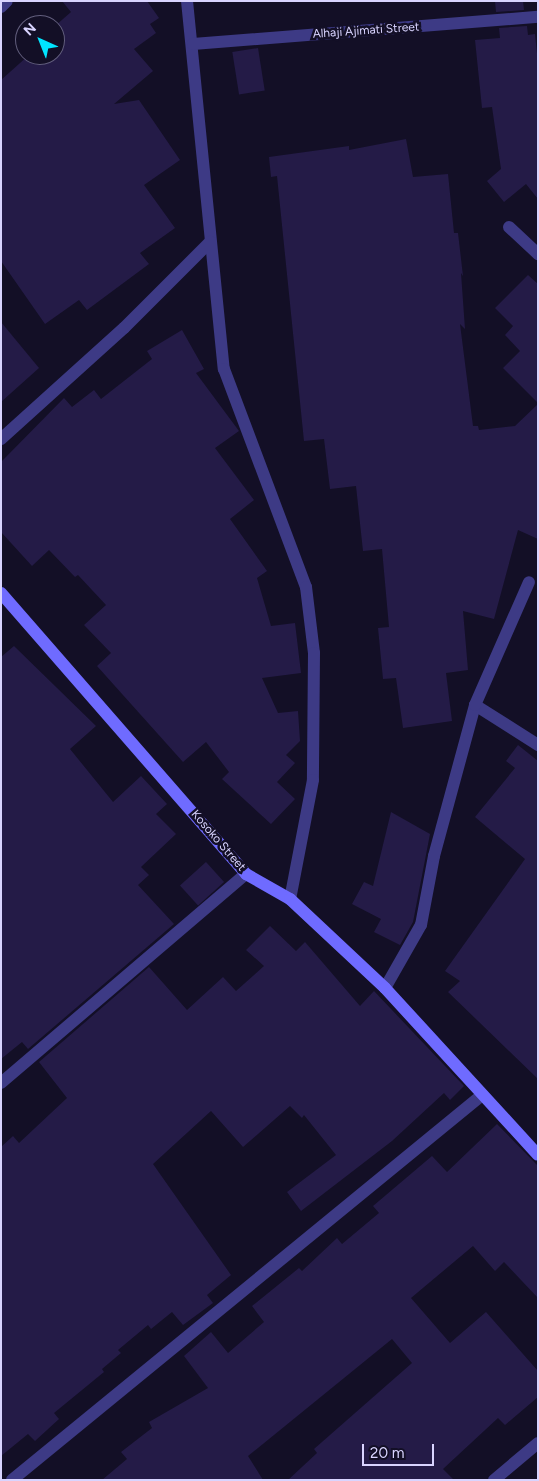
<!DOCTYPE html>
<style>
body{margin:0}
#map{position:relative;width:539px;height:1481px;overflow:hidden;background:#130f26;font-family:Figtree,sans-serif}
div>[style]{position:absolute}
.building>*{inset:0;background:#241b47;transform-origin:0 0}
.street>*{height:12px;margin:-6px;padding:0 6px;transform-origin:6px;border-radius:6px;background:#3d3a85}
.secondary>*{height:12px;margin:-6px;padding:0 6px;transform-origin:6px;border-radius:6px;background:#6f6bff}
span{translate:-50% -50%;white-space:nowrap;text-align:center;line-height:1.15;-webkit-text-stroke:5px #130f26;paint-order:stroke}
.street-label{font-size:12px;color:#d9d4ff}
.frame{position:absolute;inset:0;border:2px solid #d9d4ff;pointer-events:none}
.north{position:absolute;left:15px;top:15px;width:50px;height:50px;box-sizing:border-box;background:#130f26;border:1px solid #625e7d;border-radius:50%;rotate:316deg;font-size:14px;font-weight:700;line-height:20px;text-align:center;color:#d9d4ff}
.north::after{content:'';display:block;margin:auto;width:18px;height:22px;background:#00e5ff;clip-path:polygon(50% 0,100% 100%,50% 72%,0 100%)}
.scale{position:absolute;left:362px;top:1444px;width:72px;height:22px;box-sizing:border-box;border:2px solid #d9d4ff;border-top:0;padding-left:6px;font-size:15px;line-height:18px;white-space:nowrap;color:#d9d4ff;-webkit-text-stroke:4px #130f26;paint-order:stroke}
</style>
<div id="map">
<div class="building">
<div style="clip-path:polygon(62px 1px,147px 1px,159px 18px,150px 24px,156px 33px,134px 49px,153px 71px,114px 104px,139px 100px,180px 160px,144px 185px,175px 228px,140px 253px,149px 264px,87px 310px,79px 300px,45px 324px,1px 261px,1px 80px,29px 55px,55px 55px,55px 26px,71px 12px)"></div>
<div style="clip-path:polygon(495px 1px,523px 1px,524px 10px,496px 12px)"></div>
<div style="clip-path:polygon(527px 26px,528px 35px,535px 34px,538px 63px,538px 199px,526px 184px,504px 202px,487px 181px,501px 169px,492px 107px,482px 108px,475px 40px,500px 38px,499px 28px)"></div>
<div style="left:258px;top:48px;width:43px;height:26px;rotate:81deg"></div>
<div style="clip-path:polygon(406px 139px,413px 177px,448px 174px,454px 233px,458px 233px,463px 276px,461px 273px,465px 329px,460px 324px,473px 426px,478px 426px,479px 430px,515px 426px,538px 404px,538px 539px,518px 530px,494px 619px,463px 611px,468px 670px,446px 673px,452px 721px,403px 728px,396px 678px,383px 679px,378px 628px,389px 627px,382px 549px,363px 551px,356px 486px,330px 489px,324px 439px,304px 441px,277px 176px,271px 177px,269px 157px,349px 146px,349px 150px)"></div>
<div style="clip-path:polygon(528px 275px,538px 284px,538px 403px,503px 368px,520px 351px,505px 335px,513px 326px,495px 308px)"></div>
<div style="clip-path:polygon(1px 322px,39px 368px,1px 402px)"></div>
<div style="clip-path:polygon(182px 330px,204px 369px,196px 373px,239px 431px,215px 448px,254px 500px,230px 519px,267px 571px,257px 578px,271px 626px,295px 623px,301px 673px,262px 678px,278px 713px,298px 711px,300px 741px,286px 755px,295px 763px,277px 782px,295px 799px,271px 824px,222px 779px,229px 772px,206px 742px,183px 762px,97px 666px,111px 653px,84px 625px,106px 605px,78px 575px,75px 577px,49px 550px,32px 566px,1px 532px,1px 462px,64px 398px,72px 407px,94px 390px,101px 399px,152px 359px,147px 351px)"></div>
<div style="clip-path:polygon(14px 646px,96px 726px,70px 749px,113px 802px,141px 776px,167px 804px,156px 814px,176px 834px,141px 867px,149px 875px,138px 885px,174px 924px,28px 1049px,22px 1042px,1px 1059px,1px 657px)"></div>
<div style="clip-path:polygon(518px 745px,538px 761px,538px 1079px,448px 992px,460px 981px,445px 971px,525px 859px,475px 817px,515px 768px,506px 761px)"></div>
<div style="clip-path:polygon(391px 812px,430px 834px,413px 922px,400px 945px,374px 932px,381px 919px,352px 904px,364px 882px,373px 886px)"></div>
<div style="left:206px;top:862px;width:27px;height:35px;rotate:48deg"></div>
<div style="clip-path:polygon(270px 926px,296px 951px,305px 942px,360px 1006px,374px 991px,464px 1086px,450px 1100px,444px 1093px,392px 1141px,301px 1211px,287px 1192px,336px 1155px,304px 1115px,302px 1118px,290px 1106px,243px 1147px,211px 1111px,153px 1164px,231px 1275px,207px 1295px,213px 1303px,183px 1325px,172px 1312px,151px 1329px,148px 1325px,118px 1350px,121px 1353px,102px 1369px,104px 1372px,54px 1413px,59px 1419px,35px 1441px,28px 1434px,1px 1456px,1px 1147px,13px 1136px,19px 1143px,67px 1098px,39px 1062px,149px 967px,187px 1010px,223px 977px,236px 991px,264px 966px,246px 950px)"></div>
<div style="clip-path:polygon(497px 1124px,538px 1166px,538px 1298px,504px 1262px,495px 1271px,473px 1246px,411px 1298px,450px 1343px,486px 1312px,538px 1371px,538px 1397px,505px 1425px,498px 1418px,443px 1469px,454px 1480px,288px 1480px,317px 1453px,314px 1449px,412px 1363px,392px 1339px,248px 1456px,263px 1480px,102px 1480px,127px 1459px,121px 1452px,152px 1428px,149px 1422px,208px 1388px,184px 1356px,211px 1332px,228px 1353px,264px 1322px,252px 1306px,299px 1268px,302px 1271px,337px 1238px,342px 1244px,379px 1213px,373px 1206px,432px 1156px,447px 1172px)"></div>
</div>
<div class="street">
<div style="left:187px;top:1px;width:370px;rotate:84.3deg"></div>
<div style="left:224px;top:369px;width:233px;rotate:69.4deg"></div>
<div style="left:306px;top:587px;width:66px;rotate:83.1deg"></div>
<div style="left:314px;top:653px;width:127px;rotate:90.5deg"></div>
<div style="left:313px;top:780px;width:121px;rotate:100.9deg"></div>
<div style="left:1px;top:7px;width:8px;rotate:-45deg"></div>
<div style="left:193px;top:44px;width:346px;rotate:-4.5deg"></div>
<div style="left:509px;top:227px;width:40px;rotate:43deg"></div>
<div style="left:1px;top:439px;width:166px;rotate:-42.1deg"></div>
<div style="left:124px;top:328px;width:122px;rotate:-45deg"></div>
<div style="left:475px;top:705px;width:75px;rotate:32.4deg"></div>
<div style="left:385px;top:988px;width:73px;rotate:-60.3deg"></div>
<div style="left:421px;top:925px;width:70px;rotate:-79.3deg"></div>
<div style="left:434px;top:856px;width:156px;rotate:-74.8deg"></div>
<div style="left:475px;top:705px;width:134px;rotate:-66.3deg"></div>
<div style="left:1px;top:1083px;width:322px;rotate:-40.5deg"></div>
<div style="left:12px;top:1480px;width:608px;rotate:-39.32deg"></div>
<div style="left:494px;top:1480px;width:57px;rotate:-40.1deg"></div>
</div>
<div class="secondary">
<div style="left:1px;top:593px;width:373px;rotate:48.9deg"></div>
<div style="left:246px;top:874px;width:51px;rotate:29.6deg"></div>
<div style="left:290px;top:899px;width:130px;rotate:43.1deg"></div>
<div style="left:385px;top:988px;width:226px;rotate:47.5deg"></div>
</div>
<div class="street-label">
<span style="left:366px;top:31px;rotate:-4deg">Alhaji Ajimati Street</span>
<span style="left:218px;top:841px;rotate:49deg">Kosoko Street</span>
</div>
<div class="frame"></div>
<div class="north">N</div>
<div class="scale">20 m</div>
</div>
